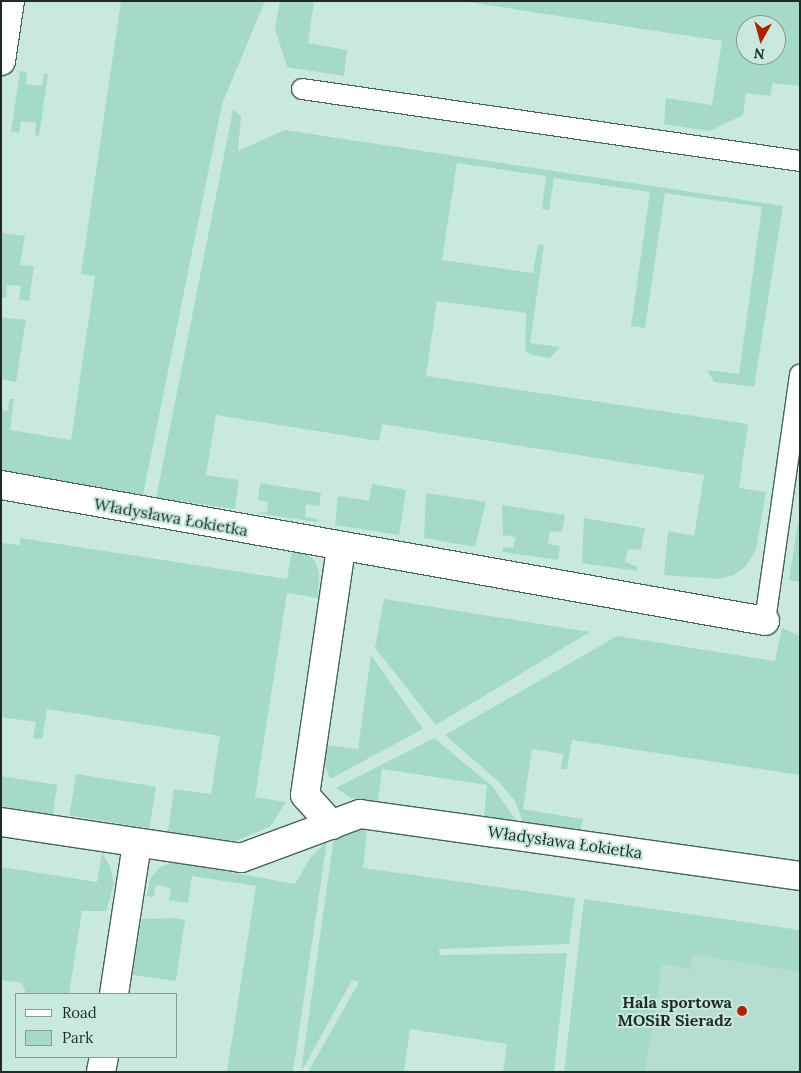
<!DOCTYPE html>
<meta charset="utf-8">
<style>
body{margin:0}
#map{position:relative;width:801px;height:1073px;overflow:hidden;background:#c9e9de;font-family:Lora,serif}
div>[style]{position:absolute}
.built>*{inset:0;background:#b6ded0}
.green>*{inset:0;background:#a5dac9;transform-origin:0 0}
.roads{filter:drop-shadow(1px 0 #466259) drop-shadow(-1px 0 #466259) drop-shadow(0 1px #466259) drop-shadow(0 -1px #466259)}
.lane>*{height:20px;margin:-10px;padding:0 10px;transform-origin:10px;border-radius:10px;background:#fff}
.street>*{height:28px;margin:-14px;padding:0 14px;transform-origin:14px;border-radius:14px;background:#fff}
.dots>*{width:14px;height:14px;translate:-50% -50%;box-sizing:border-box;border:2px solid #c9e9de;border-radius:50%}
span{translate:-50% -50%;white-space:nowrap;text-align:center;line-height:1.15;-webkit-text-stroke:4px #c9e9de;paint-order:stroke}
.street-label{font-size:16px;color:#1f2b27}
.poi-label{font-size:16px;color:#1f2b27;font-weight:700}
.right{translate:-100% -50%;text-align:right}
.frame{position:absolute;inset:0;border:2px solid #1f2b27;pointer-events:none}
.legend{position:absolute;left:15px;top:993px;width:162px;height:65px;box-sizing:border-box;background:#c9e9de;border:1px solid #859d95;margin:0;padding:6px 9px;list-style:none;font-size:15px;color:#1f2b27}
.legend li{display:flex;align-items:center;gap:10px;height:25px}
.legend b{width:25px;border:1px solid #859d95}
.north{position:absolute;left:736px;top:15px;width:50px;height:50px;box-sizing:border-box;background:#c9e9de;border:1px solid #859d95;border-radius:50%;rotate:187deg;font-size:14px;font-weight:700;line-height:20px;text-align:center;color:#1f2b27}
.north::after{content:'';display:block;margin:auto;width:18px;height:22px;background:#af2200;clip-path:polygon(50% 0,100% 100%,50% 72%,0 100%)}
</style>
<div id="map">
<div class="built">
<div style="clip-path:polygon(585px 925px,800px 942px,800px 1072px,568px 1072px)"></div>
</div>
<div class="green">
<div style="clip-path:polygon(121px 1px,265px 1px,222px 104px,143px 495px,1px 473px,1px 410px,8px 411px,9px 399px,14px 399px,10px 430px,71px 440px,95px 276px,81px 274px)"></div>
<div style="clip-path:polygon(280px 1px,314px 1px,308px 43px,347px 50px,344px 76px,287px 67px,275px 29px)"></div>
<div style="clip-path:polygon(evenodd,461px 1px,800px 1px,800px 86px,773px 83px,770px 96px,746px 93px,743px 115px,710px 131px,664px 124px,666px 98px,712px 105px,722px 41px,461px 1px,746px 25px,776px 25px,776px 55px,746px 55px,746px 25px)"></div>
<div style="clip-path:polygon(20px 71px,27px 72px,26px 84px,42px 86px,44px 74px,48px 74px,39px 136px,35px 135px,36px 123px,21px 121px,19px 133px,11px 132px)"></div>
<div style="clip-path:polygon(233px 110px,241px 116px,238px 151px,285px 130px,783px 206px,754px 387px,714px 382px,707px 370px,739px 374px,762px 207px,665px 193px,645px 328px,631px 326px,650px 192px,554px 178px,549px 210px,542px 209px,546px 176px,457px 163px,442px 260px,533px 273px,538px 244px,544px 245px,530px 343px,560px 347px,550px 358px,531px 355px,525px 350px,526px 313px,437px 301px,426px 376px,748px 424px,739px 488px,766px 492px,756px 550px,746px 566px,734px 575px,717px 579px,664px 575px,668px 531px,694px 536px,704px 475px,382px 424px,379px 441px,216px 415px,206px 475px,239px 480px,235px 509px,156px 498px)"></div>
<div style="clip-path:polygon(1px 233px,25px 236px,20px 265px,34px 266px,29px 301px,19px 300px,21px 286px,7px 285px,6px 298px,1px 297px)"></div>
<div style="clip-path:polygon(1px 317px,26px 320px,16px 382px,1px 379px)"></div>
<div style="clip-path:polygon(260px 483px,321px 493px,319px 506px,306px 504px,305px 517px,318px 519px,317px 522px,256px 513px,267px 512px,268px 502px,258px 500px)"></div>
<div style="clip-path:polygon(372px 484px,406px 490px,399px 535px,335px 525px,338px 496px,369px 501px)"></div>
<div style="clip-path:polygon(426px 493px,486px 502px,475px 547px,424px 538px)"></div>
<div style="clip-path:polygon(502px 505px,565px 515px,562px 532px,550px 531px,548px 544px,560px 546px,558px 560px,503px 552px,503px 547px,513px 548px,516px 537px,503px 535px)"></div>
<div style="clip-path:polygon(584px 518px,645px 528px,641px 550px,628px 549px,625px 562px,638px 567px,637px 571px,582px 563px)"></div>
<div style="clip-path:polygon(798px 523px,800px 523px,800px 582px,789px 580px)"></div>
<div style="clip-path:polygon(20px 538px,287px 579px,292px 549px,307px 554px,315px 561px,319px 572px,318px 598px,287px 593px,255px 797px,286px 802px,271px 826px,236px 841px,168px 832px,174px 789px,211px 794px,220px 736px,47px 709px,42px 739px,33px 738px,36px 722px,1px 717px,1px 543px,20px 545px)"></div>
<div style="clip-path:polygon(384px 599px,590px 632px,436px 725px,375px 648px)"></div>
<div style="clip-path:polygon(782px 628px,800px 636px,800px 775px,572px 740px,567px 769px,561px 769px,563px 754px,532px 749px,523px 809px,583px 819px,580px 831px,523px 823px,515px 801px,500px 783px,445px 735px,617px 636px,775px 661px)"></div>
<div style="clip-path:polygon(371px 655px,423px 729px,330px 779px,324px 762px,325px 745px,358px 749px)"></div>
<div style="clip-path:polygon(434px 738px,493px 787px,517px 822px,484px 816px,487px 785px,382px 769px,378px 801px,351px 798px,336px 788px)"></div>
<div style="left:76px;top:774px;width:81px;height:42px;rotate:9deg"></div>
<div style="left:1px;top:776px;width:57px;height:30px;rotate:9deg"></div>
<div style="clip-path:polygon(349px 829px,367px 829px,363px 868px,575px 898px,569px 944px,439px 949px,440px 955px,567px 953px,554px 1072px,503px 1072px,507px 1044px,410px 1029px,404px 1072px,308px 1072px,359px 982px,352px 980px,301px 1072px,334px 836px)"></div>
<div style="clip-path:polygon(327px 841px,293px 1072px,227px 1072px,256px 886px,192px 876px,188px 903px,169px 900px,171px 888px,156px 885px,154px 897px,147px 896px,150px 879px,159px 868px,173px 862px,295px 884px,310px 858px)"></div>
<div style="clip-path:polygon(102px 853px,110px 866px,114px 884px,106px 911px,82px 911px,69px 994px,26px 994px,22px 983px,1px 980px,1px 867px,97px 882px)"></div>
<div style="clip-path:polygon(584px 899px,800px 930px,800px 972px,692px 954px,691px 969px,662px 964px,645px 1072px,564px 1072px)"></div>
<div style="clip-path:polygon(173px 918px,185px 920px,176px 981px,132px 975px,142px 919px)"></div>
</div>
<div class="roads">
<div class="lane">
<div style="left:302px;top:89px;width:503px;rotate:8.23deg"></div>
<div style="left:765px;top:621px;width:249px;rotate:-81.9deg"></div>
</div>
<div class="street">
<div style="left:1px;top:61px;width:61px;rotate:-81.5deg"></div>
<div style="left:1px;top:485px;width:776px;rotate:10.09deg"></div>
<div style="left:1px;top:822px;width:243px;rotate:8.5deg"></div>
<div style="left:241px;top:858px;width:127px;rotate:-20.3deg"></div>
<div style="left:360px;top:814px;width:444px;rotate:8deg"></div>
<div style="left:332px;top:825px;width:40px;rotate:-132deg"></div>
<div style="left:305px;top:795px;width:251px;rotate:-81.7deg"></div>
<div style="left:114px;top:994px;width:153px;rotate:-81.3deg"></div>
<div style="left:101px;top:1072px;width:15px;rotate:-79deg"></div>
</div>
</div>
<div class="dots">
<div style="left:742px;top:1011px;background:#af2200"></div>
</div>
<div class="street-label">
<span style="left:171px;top:517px;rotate:10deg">Władysława Łokietka</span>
<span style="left:565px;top:842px;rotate:8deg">Władysława Łokietka</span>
</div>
<div class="poi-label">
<span class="right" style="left:732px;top:1011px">Hala sportowa<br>MOSiR Sieradz</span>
</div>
<div class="frame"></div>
<ul class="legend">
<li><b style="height:6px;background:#fff"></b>Road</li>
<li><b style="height:14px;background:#a5dac9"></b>Park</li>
</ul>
<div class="north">N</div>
</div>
